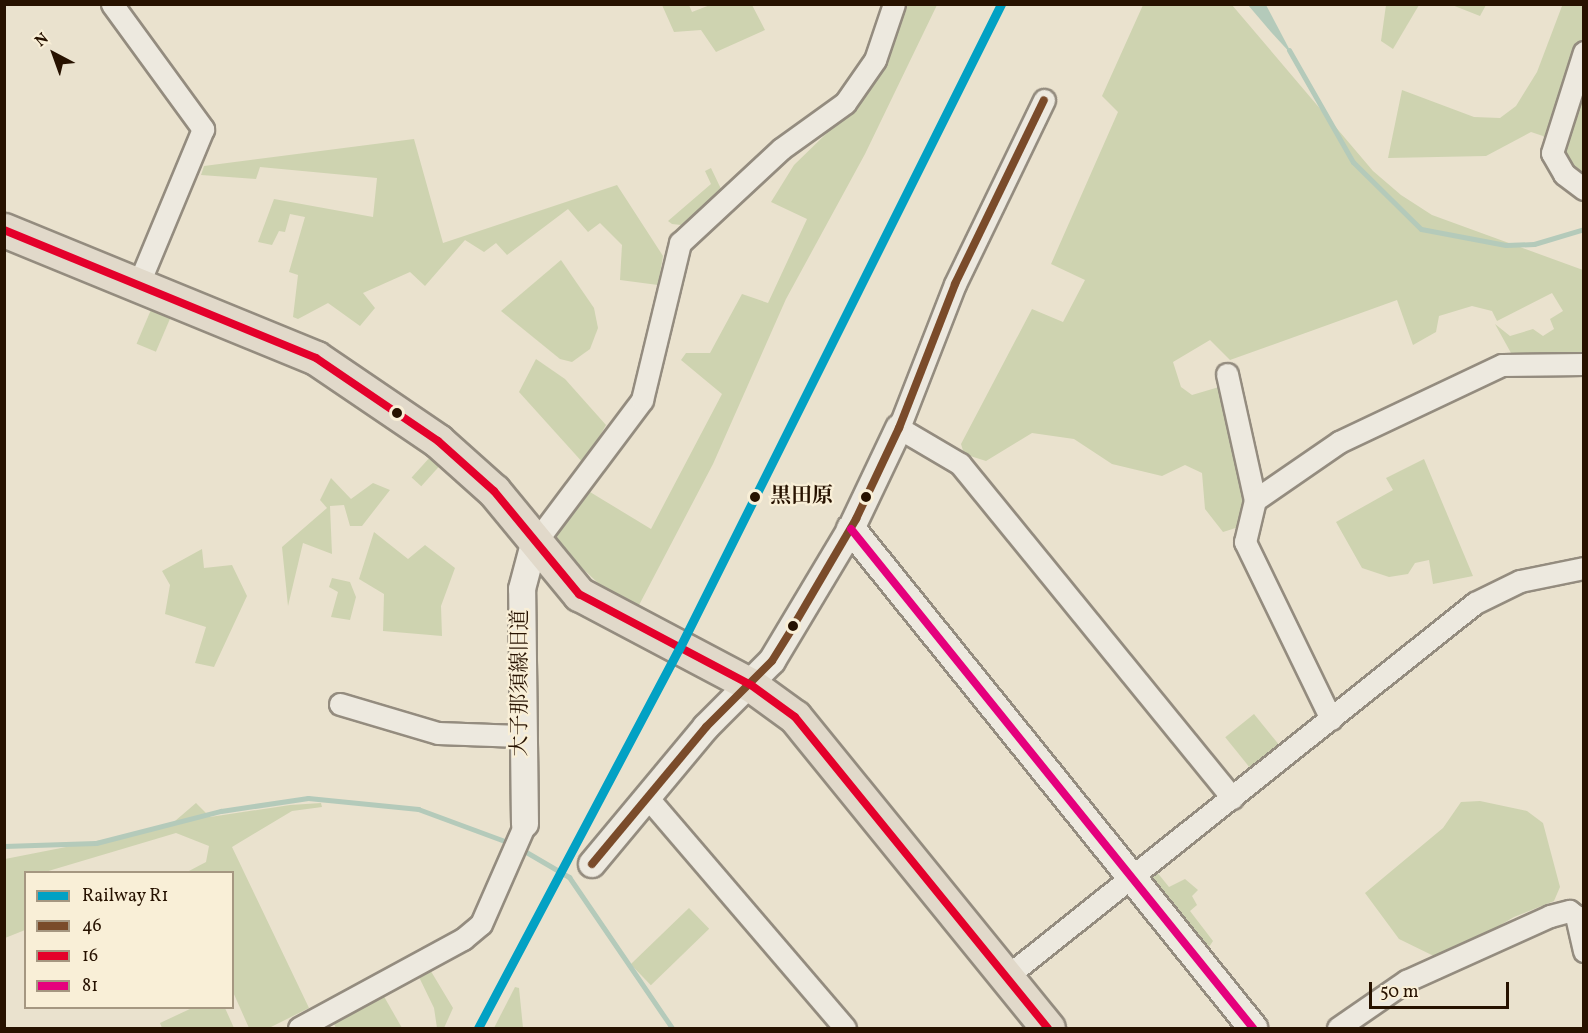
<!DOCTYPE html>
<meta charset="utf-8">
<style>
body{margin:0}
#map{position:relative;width:1588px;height:1033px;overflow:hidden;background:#eae2ce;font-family:Vollkorn,"Noto Serif JP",serif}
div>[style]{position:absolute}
.green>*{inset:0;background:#ced3b0;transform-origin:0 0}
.water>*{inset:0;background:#b4caba}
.stream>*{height:5px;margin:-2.5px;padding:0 2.5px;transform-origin:2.5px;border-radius:2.5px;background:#b4caba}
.roads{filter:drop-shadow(2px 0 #948c7f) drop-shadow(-2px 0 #948c7f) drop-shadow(0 2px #948c7f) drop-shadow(0 -2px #948c7f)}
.minor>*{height:21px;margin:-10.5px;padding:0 10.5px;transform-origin:10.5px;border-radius:10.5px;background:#ede9df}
.tertiary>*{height:26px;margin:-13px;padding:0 13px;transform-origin:13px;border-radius:13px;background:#ede9df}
.secondary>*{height:28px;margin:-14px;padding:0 14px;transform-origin:14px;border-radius:14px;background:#ede9df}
.primary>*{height:33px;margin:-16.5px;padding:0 16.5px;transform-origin:16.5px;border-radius:16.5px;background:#e1d9ca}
.bus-1>*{height:8px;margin:-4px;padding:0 4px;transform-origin:4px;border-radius:4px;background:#7a4b2a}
.bus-2>*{height:8px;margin:-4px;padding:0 4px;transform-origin:4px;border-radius:4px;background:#e4002b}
.bus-3>*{height:8px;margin:-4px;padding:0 4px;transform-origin:4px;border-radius:4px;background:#e5007d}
.rail-1>*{height:9px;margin:-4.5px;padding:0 4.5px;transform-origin:4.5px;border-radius:4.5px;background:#02a1c4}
.dots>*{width:16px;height:16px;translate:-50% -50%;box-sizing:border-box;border:3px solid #f9efd7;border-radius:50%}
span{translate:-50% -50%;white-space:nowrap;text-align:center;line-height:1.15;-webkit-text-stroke:4.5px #f9efd7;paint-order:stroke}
.stop-label{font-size:21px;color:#271200;font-weight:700}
.left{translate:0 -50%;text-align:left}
.street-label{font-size:21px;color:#271200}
.frame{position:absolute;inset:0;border:6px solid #271200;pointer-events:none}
.legend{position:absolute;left:24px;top:871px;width:210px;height:138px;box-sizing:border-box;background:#f9efd7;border:2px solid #a59781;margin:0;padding:8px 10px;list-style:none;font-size:18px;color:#271200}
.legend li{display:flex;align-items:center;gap:12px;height:30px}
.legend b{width:30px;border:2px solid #a59781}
.north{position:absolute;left:24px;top:24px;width:60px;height:60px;-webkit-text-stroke:4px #f9efd7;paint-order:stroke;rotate:319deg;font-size:16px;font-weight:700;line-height:24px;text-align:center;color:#271200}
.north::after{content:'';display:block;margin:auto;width:21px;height:27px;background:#271200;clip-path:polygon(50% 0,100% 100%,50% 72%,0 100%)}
.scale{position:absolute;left:1369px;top:982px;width:140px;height:27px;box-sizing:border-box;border:3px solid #271200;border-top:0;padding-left:8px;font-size:18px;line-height:21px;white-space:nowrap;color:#271200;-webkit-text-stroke:4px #f9efd7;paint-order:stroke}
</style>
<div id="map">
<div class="green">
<div style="clip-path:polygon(662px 5px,689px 5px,692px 12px,710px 5px,752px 5px,765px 30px,716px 52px,701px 30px,674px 32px)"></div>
<div style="clip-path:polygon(907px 5px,937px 5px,865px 154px,786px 299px,713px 464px,638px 607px,598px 583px,551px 539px,590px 492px,651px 529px,722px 394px,681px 360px,686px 353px,710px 353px,742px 294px,768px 303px,807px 219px,771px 202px,794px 165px,866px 95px)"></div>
<div style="clip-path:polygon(1143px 5px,1232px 5px,1373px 171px,1401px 195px,1432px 215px,1583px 270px,1583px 358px,1511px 353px,1495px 324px,1510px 336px,1533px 329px,1543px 336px,1554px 329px,1550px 319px,1563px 311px,1552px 293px,1497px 321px,1492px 311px,1472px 306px,1439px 316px,1436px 332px,1413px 345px,1397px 300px,1230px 360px,1210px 340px,1173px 362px,1181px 387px,1192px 395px,1219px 387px,1251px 499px,1242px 526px,1223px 532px,1205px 509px,1202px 473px,1185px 465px,1162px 476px,1112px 464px,1074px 439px,1032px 433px,986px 461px,964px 454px,961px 444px,1032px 309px,1063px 322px,1085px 280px,1051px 264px,1118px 112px,1102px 96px)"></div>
<div style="clip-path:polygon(1386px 5px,1419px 5px,1393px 49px,1381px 41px)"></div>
<div style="clip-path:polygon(1452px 5px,1486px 5px,1480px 16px)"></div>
<div style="clip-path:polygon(1583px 5px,1583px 183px,1543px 136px,1531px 132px,1486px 156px,1388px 158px,1402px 90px,1474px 117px,1500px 118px,1516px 106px,1537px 72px,1562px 6px)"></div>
<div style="clip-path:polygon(414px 139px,443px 243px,617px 185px,663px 256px,658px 285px,620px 280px,622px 245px,600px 223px,588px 232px,568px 209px,507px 255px,496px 243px,484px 252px,465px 240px,425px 286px,410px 272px,363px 293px,375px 308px,360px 326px,328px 303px,298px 319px,293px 317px,298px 275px,289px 272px,305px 217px,290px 214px,285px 232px,279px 231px,272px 245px,258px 242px,274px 199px,373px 217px,377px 178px,260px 167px,256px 179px,201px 175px,204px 166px)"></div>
<div style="clip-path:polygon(711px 168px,722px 191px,681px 225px,672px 224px,668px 221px,711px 184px,705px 171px)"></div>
<div style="clip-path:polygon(561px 260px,594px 308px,598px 328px,590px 349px,572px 362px,560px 359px,501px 311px)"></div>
<div style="left:153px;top:305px;width:21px;height:42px;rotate:23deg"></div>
<div style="clip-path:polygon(536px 359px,565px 379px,606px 425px,584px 464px,519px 392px)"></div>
<div style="left:431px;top:456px;width:13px;height:29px;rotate:42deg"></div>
<div style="clip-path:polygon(1424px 459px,1473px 576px,1433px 584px,1429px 560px,1415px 563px,1408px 574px,1389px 577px,1362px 568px,1336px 522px,1393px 490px,1386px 478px)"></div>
<div style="clip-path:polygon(331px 478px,351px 499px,373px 483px,390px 490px,362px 526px,350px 526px,344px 505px,330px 506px,332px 554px,303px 543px,288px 606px,282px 547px,327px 508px,320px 500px)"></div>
<div style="clip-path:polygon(374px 532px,408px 559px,425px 545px,455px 568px,441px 606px,442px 636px,383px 631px,384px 594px,359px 579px)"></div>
<div style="clip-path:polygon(202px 549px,204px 568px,232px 565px,247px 596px,214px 667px,195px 663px,206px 627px,165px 614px,170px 585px,162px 571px)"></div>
<div style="clip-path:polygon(332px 578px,350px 582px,356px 597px,350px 620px,331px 617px,338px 592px,329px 587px)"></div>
<div style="left:1254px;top:714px;width:41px;height:37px;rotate:51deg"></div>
<div style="clip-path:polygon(1480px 801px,1527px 811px,1543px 823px,1560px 887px,1554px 901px,1514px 917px,1442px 960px,1399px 939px,1365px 893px,1443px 828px,1461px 802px)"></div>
<div style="clip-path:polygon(196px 803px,210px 817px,290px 805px,321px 803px,322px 807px,292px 811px,232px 847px,309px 1008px,269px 1028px,249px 1028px,233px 992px,232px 872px,187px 872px,206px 862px,209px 846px,176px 833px,45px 872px,26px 872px,25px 930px,5px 938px,5px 859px,168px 827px)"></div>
<div style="clip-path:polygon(1156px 871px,1169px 887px,1185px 879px,1198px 890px,1192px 896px,1197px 905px,1190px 911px,1213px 941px,1209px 947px,1149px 877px)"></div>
<div style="left:689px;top:908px;width:29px;height:81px;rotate:46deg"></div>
<div style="clip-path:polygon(429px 968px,453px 1008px,444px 1028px,437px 1028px,434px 1008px,418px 975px)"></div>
<div style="clip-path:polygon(515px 987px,519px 988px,523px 1028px,494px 1028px)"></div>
<div style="clip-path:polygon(382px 993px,402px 1028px,336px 1028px,332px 1020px)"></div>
<div style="clip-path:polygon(192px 1008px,225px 1008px,234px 1028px,162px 1028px,160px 1023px)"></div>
</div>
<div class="water">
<div style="clip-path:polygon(1248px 5px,1266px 5px,1293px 56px,1271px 32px)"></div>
</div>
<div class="stream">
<div style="left:1289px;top:50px;width:129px;rotate:60.3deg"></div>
<div style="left:1353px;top:162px;width:95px;rotate:44.6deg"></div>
<div style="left:1421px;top:229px;width:86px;rotate:10.7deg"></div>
<div style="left:1506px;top:245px;width:28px;rotate:-2deg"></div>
<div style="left:1534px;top:244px;width:52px;rotate:-16.7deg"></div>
<div style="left:4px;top:846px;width:92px;rotate:-1.9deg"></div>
<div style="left:96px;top:843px;width:129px;rotate:-14.4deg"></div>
<div style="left:221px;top:811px;width:88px;rotate:-8.5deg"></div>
<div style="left:308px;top:798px;width:111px;rotate:5.7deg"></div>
<div style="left:418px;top:809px;width:98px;rotate:20.3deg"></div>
<div style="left:521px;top:849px;width:56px;rotate:30.3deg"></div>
<div style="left:569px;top:877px;width:183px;rotate:55.7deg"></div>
</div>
<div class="roads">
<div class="minor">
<div style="left:112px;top:4px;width:155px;rotate:53.9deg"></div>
<div style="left:203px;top:129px;width:167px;rotate:112.6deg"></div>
<div style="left:1584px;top:52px;width:106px;rotate:107.6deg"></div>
<div style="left:1552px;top:153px;width:24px;rotate:60deg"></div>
<div style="left:1564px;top:174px;width:25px;rotate:37deg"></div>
<div style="left:1044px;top:100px;width:204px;rotate:115.8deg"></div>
<div style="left:955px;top:284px;width:155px;rotate:111.3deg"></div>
<div style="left:899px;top:428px;width:71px;rotate:30.5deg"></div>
<div style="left:960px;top:464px;width:431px;rotate:50.8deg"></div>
<div style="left:1227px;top:374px;width:129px;rotate:77.5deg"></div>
<div style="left:534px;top:544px;width:180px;rotate:-53.1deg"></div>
<div style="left:642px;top:400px;width:162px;rotate:-76.4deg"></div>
<div style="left:680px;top:243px;width:138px;rotate:-42.9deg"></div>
<div style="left:781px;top:149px;width:79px;rotate:-35.7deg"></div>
<div style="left:845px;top:103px;width:52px;rotate:-55.1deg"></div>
<div style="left:875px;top:60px;width:59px;rotate:-71.3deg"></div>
<div style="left:340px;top:704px;width:102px;rotate:16.5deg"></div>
<div style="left:438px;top:733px;width:82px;rotate:2.1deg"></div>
<div style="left:1331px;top:719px;width:197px;rotate:-115.9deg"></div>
<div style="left:1245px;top:542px;width:43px;rotate:-76.6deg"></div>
<div style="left:1255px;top:500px;width:102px;rotate:-34.6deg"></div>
<div style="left:1339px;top:442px;width:180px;rotate:-25.3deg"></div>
<div style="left:1502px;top:365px;width:82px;rotate:-0.7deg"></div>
<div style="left:647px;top:797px;width:304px;rotate:49.4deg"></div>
<div style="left:1006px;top:977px;width:600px;rotate:-38.57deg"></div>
<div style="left:1475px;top:603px;width:50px;rotate:-26.1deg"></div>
<div style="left:1520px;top:581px;width:65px;rotate:-11.5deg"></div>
<div style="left:299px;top:1028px;width:187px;rotate:-28.5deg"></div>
<div style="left:463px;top:939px;width:23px;rotate:-40deg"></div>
<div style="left:481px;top:924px;width:109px;rotate:-66.3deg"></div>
<div style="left:1338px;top:1028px;width:83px;rotate:-34.7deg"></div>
<div style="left:1406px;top:981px;width:158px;rotate:-24.3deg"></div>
<div style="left:1550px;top:916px;width:20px;rotate:-15deg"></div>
<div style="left:1569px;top:911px;width:9px;rotate:36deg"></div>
<div style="left:1576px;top:916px;width:36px;rotate:77deg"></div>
</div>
<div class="tertiary">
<div style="left:525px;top:824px;width:235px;rotate:-90.7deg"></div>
<div style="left:522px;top:589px;width:47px;rotate:-75.1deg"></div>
<div style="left:592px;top:864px;width:178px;rotate:-50.2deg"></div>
<div style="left:706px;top:727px;width:93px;rotate:-45deg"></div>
<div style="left:772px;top:661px;width:154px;rotate:-59.1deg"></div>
<div style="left:851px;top:529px;width:112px;rotate:-64.6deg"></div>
</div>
<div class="secondary">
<div style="left:851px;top:529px;width:641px;rotate:51.14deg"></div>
</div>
<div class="primary">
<div style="left:4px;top:230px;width:337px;rotate:22.3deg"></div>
<div style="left:316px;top:358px;width:148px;rotate:34.2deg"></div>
<div style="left:438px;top:441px;width:75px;rotate:41.8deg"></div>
<div style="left:494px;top:491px;width:134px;rotate:50.5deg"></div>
<div style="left:579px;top:594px;width:195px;rotate:27.9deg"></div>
<div style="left:751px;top:685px;width:54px;rotate:36deg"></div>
<div style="left:795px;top:717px;width:401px;rotate:50.9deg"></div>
</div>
</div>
<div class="bus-1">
<div style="left:592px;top:864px;width:178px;rotate:-50.2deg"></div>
<div style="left:706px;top:727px;width:93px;rotate:-45deg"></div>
<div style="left:772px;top:661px;width:36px;rotate:-58deg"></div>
<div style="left:791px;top:630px;width:129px;rotate:-59.6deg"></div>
<div style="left:856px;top:519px;width:101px;rotate:-64.7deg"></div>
<div style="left:899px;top:428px;width:155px;rotate:-68.7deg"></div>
<div style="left:955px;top:284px;width:204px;rotate:-64.2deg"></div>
</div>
<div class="bus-2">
<div style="left:4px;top:230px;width:337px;rotate:22.3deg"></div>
<div style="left:316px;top:358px;width:148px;rotate:34.2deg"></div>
<div style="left:438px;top:441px;width:75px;rotate:41.8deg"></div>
<div style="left:494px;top:491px;width:134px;rotate:50.5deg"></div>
<div style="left:579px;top:594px;width:195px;rotate:27.9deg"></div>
<div style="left:751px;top:685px;width:54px;rotate:36deg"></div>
<div style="left:795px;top:717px;width:401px;rotate:50.9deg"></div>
</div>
<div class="bus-3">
<div style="left:851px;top:529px;width:641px;rotate:51.14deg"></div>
</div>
<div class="rail-1">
<div style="left:478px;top:1028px;width:429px;rotate:-62.1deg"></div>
<div style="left:679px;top:649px;width:721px;rotate:-63.47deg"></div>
</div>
<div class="dots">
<div style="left:397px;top:413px;background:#271200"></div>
<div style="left:755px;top:497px;background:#271200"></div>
<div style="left:866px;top:497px;background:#271200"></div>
<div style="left:793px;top:626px;background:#271200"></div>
</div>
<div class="stop-label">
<span class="left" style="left:770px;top:497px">黒田原</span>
</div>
<div class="street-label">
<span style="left:521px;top:683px;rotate:-90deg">大子那須線旧道</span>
</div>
<div class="frame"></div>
<ul class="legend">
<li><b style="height:8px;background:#02a1c4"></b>Railway R1</li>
<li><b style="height:8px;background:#7a4b2a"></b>46</li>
<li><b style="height:8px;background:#e4002b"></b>16</li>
<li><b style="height:8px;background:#e5007d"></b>81</li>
</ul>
<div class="north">N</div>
<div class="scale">50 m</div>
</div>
